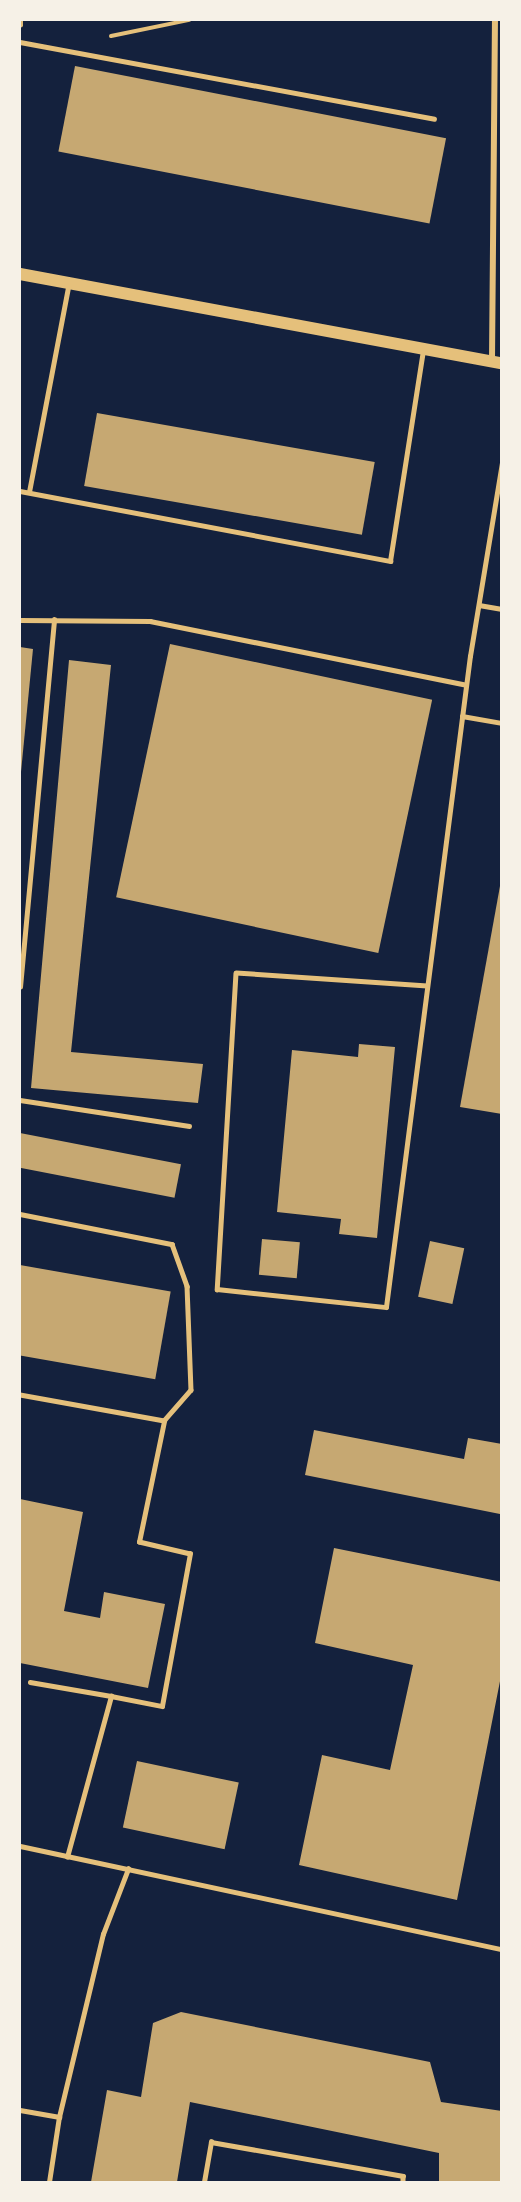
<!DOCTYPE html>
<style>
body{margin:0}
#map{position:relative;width:521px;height:2202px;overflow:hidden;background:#14213d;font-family:"Source Sans 3",sans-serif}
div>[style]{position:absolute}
.building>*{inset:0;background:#c6a872;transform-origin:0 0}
.path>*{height:4px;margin:-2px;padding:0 2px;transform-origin:2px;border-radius:2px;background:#e5c07b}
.service>*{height:4.5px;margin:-2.25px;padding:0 2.25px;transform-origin:2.25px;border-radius:2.25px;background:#e5c07b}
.pedestrian>*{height:5px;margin:-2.5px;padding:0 2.5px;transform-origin:2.5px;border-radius:2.5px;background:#e5c07b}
.minor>*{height:6px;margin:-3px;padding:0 3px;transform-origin:3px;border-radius:3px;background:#e5c07b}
.secondary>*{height:12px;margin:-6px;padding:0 6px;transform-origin:6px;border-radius:6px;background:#e5c07b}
span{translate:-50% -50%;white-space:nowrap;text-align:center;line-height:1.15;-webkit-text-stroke:4.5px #f6f1e7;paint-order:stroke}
.frame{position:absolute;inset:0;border:21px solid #f6f1e7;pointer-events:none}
</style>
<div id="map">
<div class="building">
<div style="left:75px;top:66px;width:378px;height:87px;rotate:11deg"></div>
<div style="left:97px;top:413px;width:282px;height:74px;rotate:10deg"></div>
<div style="left:170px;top:644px;width:268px;height:259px;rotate:12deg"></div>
<div style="clip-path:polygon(20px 647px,33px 649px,21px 772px,20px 772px)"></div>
<div style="clip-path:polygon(69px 660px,111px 665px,71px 1052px,203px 1064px,198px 1103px,31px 1088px)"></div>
<div style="clip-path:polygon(500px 886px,502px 886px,502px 1114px,460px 1107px)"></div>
<div style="clip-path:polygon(359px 1044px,395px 1047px,377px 1238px,339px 1234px,341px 1219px,277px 1212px,292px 1050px,358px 1057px)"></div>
<div style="left:20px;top:1133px;width:164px;height:34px;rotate:11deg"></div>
<div style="left:262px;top:1239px;width:38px;height:36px;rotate:5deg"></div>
<div style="left:430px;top:1241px;width:35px;height:57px;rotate:12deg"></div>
<div style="left:20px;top:1265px;width:153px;height:89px;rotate:10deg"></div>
<div style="clip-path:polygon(314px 1430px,464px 1459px,468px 1438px,502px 1444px,500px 1514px,305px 1475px)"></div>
<div style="clip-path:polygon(20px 1499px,83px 1512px,64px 1611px,100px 1618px,104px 1592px,165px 1604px,148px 1688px,20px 1663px)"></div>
<div style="clip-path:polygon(334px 1548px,502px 1582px,502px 1671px,457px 1900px,299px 1865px,322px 1755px,390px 1770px,413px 1665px,315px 1643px)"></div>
<div style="left:137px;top:1761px;width:104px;height:68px;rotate:12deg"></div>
<div style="clip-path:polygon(181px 2012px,430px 2062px,441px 2102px,502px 2111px,502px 2182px,439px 2182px,439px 2153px,190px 2102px,177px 2182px,91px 2182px,107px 2090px,141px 2097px,153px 2023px)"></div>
</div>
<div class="path">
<div style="left:111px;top:36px;width:80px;rotate:-11.6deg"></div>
</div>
<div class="service">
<div style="left:20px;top:25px;width:5px;rotate:-90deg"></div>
<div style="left:20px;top:42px;width:421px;rotate:10.5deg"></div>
<div style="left:20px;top:491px;width:377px;rotate:10.7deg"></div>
<div style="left:390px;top:561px;width:214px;rotate:-81.1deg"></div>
<div style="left:29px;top:492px;width:213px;rotate:-79.2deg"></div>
<div style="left:479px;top:605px;width:23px;rotate:10deg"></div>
<div style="left:20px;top:620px;width:130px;rotate:0.4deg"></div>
<div style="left:150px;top:621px;width:322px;rotate:11.4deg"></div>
<div style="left:462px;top:716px;width:41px;rotate:9.9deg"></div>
<div style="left:427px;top:986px;width:191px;rotate:-176.1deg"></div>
<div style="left:236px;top:973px;width:317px;rotate:93.4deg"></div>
<div style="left:217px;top:1289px;width:170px;rotate:6.1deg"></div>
<div style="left:386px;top:1307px;width:656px;rotate:-82.65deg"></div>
<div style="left:470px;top:656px;width:196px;rotate:-80.6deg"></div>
<div style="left:20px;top:987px;width:369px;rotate:-84.7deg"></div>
<div style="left:20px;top:1100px;width:171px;rotate:8.7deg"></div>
<div style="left:20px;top:1214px;width:155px;rotate:11.2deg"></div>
<div style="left:172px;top:1244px;width:45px;rotate:70.3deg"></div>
<div style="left:187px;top:1286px;width:104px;rotate:87.8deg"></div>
<div style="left:191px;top:1390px;width:41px;rotate:131.1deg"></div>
<div style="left:164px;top:1421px;width:146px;rotate:-169.8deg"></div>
<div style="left:30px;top:1682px;width:82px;rotate:9.8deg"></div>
<div style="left:67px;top:1857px;width:167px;rotate:-74.7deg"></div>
<div style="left:111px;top:1696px;width:52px;rotate:11.1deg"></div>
<div style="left:162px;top:1706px;width:155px;rotate:-79.6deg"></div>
<div style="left:190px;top:1554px;width:52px;rotate:-166.8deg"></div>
<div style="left:139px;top:1542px;width:124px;rotate:-78.3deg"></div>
<div style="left:20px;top:2110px;width:40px;rotate:10deg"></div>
<div style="left:49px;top:2182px;width:66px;rotate:-81.3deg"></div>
<div style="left:59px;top:2117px;width:188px;rotate:-76.5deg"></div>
<div style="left:103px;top:1934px;width:70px;rotate:-69deg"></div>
<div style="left:204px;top:2182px;width:41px;rotate:-80.1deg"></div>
<div style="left:211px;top:2142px;width:195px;rotate:10deg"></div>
<div style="left:403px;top:2176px;width:6px;rotate:90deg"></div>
</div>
<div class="pedestrian">
<div style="left:20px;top:1846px;width:493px;rotate:12.1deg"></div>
</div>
<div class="minor">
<div style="left:492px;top:360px;width:340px;rotate:-89.5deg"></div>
</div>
<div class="secondary">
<div style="left:20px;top:274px;width:490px;rotate:10.5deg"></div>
</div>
<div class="frame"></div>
</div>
